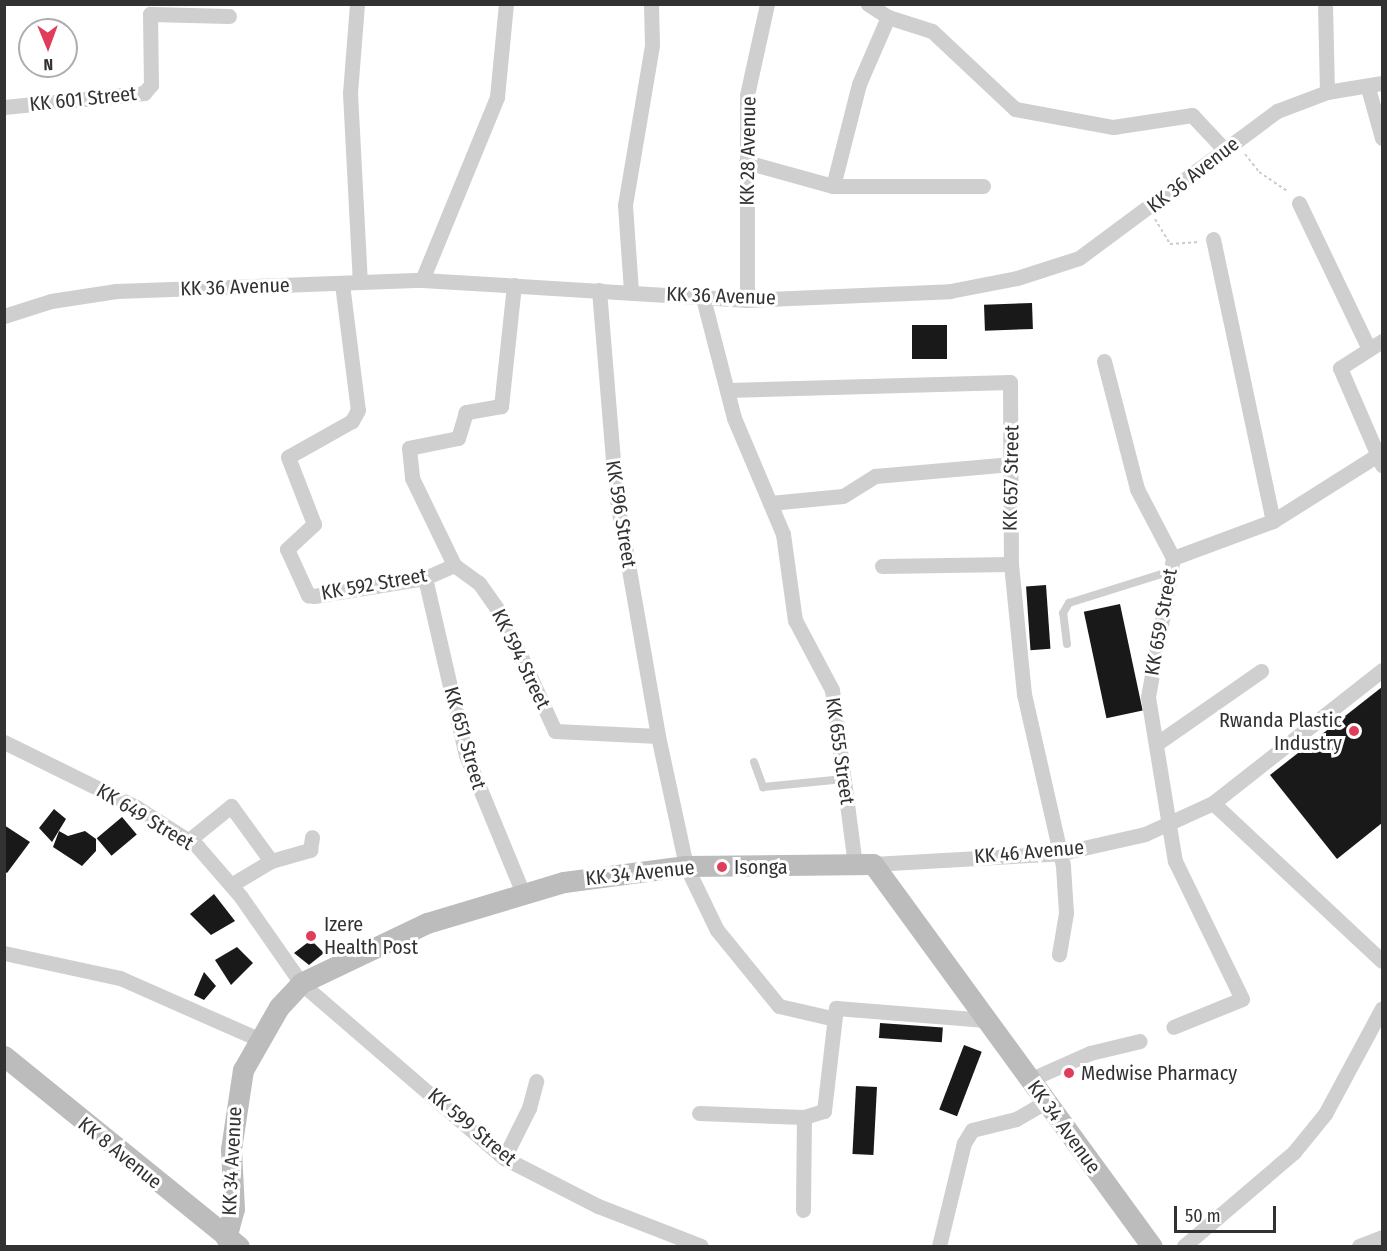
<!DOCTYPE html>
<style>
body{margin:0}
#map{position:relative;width:1387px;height:1251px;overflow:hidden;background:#fff;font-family:"Fira Sans Condensed",sans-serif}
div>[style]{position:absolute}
.building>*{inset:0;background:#191919;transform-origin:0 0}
.path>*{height:2px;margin-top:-1px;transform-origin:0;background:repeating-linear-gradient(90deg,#ccc 0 3px,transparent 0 6px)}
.lane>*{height:8px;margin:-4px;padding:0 4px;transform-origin:4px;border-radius:4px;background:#cfcfcf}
.street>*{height:15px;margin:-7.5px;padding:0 7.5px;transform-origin:7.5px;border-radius:7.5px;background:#cfcfcf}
.secondary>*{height:21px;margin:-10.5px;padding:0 10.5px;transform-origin:10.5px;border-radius:10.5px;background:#bcbcbc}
.dots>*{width:16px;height:16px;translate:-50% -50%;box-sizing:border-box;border:3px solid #fff;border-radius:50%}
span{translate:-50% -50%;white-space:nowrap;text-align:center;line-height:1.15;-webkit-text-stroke:6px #fff;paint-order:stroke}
.street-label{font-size:20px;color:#323232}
.poi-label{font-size:20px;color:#323232}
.right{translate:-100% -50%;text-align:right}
.left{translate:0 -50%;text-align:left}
.frame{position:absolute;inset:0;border:6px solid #323232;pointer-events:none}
.north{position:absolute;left:18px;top:18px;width:60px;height:60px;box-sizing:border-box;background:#fff;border:2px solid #adadad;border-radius:50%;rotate:179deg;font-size:16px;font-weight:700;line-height:24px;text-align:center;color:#323232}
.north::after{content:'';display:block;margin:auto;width:21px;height:27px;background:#e03d5b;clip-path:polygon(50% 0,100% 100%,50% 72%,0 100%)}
.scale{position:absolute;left:1174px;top:1206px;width:102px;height:27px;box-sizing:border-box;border:3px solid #323232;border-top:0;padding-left:8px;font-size:18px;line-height:21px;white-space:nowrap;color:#323232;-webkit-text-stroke:4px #fff;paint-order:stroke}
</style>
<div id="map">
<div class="building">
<div style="left:1032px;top:303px;width:26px;height:48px;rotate:88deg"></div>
<div style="left:912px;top:325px;width:35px;height:34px"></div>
<div style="left:1046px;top:585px;width:64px;height:20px;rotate:86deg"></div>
<div style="left:1120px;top:604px;width:109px;height:37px;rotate:78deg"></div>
<div style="clip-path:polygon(1382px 687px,1382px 823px,1337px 859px,1270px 775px)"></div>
<div style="clip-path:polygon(54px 809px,66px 819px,52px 842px,39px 828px)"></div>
<div style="left:122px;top:817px;width:23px;height:33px;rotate:50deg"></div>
<div style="clip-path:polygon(4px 825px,30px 842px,7px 873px,4px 871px)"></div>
<div style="clip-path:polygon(59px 831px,68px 836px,85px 831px,96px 839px,96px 851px,82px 866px,53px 847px)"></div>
<div style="clip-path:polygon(214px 894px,235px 921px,211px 935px,190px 914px)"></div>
<div style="clip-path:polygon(311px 940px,324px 953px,309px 965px,294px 953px)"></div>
<div style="clip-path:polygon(237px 947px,253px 963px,231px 985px,215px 960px)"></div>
<div style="clip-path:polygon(204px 972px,216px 986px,204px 1000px,194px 995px)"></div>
<div style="left:880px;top:1023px;width:63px;height:15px;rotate:4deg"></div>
<div style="left:964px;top:1045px;width:19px;height:69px;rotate:21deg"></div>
<div style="left:856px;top:1086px;width:21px;height:68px;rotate:3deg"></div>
</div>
<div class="path">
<div style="left:1245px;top:154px;width:23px;rotate:52deg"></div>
<div style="left:1259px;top:172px;width:36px;rotate:34deg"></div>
<div style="left:1155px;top:219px;width:29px;rotate:59deg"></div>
<div style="left:1170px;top:244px;width:29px;rotate:-4deg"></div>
</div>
<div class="lane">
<div style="left:1067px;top:644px;width:31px;rotate:-97deg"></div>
<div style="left:1063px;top:613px;width:12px;rotate:-59deg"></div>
<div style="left:1069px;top:603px;width:107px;rotate:-17.4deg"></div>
<div style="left:754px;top:762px;width:27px;rotate:70deg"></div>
<div style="left:763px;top:787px;width:81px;rotate:-5.6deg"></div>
</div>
<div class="street">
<div style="left:357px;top:4px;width:89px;rotate:94.5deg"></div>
<div style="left:350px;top:93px;width:189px;rotate:87deg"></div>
<div style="left:1325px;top:4px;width:88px;rotate:88.7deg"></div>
<div style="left:888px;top:17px;width:46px;rotate:17.7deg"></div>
<div style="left:932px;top:31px;width:114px;rotate:43.2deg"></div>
<div style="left:1015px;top:109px;width:100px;rotate:10.4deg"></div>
<div style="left:1113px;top:127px;width:80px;rotate:-8.6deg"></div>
<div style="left:1192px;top:115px;width:45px;rotate:46.8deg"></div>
<div style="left:1368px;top:88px;width:52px;rotate:74.4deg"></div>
<div style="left:4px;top:107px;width:141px;rotate:-5.7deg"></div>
<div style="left:144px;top:93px;width:11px;rotate:-49deg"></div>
<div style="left:151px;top:85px;width:71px;rotate:-90.8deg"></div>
<div style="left:150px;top:14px;width:79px;rotate:1.5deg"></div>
<div style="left:746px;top:162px;width:90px;rotate:15.4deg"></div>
<div style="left:833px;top:186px;width:150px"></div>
<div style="left:833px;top:186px;width:105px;rotate:-75.7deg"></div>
<div style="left:859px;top:84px;width:73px;rotate:-66.6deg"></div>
<div style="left:888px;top:17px;width:24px;rotate:-147deg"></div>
<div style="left:1299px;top:203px;width:162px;rotate:64.4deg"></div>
<div style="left:1213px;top:239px;width:288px;rotate:78deg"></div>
<div style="left:422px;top:280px;width:198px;rotate:-67.7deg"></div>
<div style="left:497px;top:97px;width:93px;rotate:-84.5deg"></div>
<div style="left:342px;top:284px;width:127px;rotate:82.8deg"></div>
<div style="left:358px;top:410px;width:13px;rotate:119deg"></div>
<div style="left:352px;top:421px;width:73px;rotate:150.6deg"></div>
<div style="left:288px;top:457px;width:72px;rotate:68.8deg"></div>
<div style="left:314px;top:524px;width:37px;rotate:137deg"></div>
<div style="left:287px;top:549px;width:51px;rotate:65.5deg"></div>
<div style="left:308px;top:595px;width:6px;rotate:9deg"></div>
<div style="left:314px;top:596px;width:112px;rotate:-9.2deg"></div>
<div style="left:425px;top:578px;width:32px;rotate:-24deg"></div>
<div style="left:514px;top:285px;width:122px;rotate:96.1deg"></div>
<div style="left:501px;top:406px;width:36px;rotate:170deg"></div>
<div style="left:466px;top:412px;width:27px;rotate:107deg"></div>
<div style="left:458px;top:438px;width:50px;rotate:168.5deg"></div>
<div style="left:409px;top:448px;width:30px;rotate:84deg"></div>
<div style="left:412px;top:478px;width:97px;rotate:64.2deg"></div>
<div style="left:454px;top:565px;width:31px;rotate:36deg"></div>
<div style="left:479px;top:583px;width:42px;rotate:54.8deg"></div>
<div style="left:503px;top:617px;width:125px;rotate:65.5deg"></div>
<div style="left:555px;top:731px;width:103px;rotate:2.8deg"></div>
<div style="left:658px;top:736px;width:133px;rotate:77.8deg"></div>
<div style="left:686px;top:866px;width:71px;rotate:64.2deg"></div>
<div style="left:717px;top:930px;width:98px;rotate:50.8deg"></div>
<div style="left:779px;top:1006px;width:53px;rotate:13deg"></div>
<div style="left:599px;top:290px;width:206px;rotate:85.3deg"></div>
<div style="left:616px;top:495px;width:245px;rotate:80.1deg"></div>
<div style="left:631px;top:291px;width:86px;rotate:-94deg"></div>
<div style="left:625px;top:205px;width:162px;rotate:-80.4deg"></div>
<div style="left:652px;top:45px;width:41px;rotate:-91.4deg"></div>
<div style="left:703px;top:298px;width:124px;rotate:75.5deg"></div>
<div style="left:734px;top:418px;width:126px;rotate:67.1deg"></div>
<div style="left:783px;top:534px;width:87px;rotate:82.1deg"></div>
<div style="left:795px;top:620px;width:79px;rotate:62.1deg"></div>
<div style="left:832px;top:690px;width:176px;rotate:82.5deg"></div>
<div style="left:747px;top:300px;width:205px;rotate:-90deg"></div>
<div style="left:747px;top:95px;width:93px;rotate:-77.6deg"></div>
<div style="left:4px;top:316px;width:49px;rotate:-17.7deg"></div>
<div style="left:51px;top:301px;width:66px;rotate:-8.7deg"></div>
<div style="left:116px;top:291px;width:306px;rotate:-2.1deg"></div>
<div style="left:422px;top:280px;width:326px;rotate:3.5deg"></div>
<div style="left:747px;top:300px;width:203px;rotate:-2.5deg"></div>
<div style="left:950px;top:291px;width:68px;rotate:-11deg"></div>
<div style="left:1017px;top:278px;width:65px;rotate:-17.9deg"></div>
<div style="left:1079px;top:258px;width:247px;rotate:-36.6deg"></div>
<div style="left:1277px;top:111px;width:53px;rotate:-20.8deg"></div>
<div style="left:1327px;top:92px;width:56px;rotate:-9.3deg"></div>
<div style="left:1382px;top:341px;width:50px;rotate:147.3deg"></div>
<div style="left:1340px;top:368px;width:106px;rotate:66.6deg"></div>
<div style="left:1104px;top:361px;width:132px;rotate:75.5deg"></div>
<div style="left:1137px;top:489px;width:78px;rotate:62.4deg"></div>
<div style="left:1173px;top:558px;width:141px;rotate:100.2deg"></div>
<div style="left:1148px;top:697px;width:166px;rotate:80.7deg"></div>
<div style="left:1175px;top:861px;width:153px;rotate:64.1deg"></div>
<div style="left:1242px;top:999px;width:74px;rotate:157.9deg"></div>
<div style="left:727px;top:390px;width:283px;rotate:-1.6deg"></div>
<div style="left:1010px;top:382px;width:182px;rotate:89.7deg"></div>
<div style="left:1011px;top:564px;width:131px;rotate:84.3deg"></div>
<div style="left:1024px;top:694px;width:176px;rotate:77.2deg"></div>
<div style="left:1063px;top:866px;width:47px;rotate:86.3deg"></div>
<div style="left:1066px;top:913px;width:42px;rotate:99.7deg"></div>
<div style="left:770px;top:503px;width:73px;rotate:-5.5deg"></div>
<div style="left:843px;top:496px;width:38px;rotate:-32deg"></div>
<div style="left:875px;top:476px;width:137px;rotate:-5deg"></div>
<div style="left:1173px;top:558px;width:107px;rotate:-20.3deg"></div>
<div style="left:1273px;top:521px;width:129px;rotate:-32.3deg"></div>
<div style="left:882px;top:566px;width:129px;rotate:-0.9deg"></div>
<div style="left:425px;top:578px;width:182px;rotate:77deg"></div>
<div style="left:466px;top:755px;width:149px;rotate:67.6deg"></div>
<div style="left:4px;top:742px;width:147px;rotate:26.2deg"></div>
<div style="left:136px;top:807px;width:72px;rotate:32.6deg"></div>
<div style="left:197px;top:846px;width:67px;rotate:49.2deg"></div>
<div style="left:241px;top:897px;width:105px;rotate:55.1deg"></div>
<div style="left:301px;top:983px;width:268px;rotate:40.8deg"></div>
<div style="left:504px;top:1158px;width:106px;rotate:27.1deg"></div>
<div style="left:598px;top:1206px;width:110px;rotate:21.2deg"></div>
<div style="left:1156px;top:744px;width:128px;rotate:-34.8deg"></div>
<div style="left:1213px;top:803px;width:231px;rotate:43.1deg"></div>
<div style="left:189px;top:840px;width:54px;rotate:-39deg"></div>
<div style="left:231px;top:806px;width:68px;rotate:54deg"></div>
<div style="left:873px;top:864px;width:188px;rotate:-3.3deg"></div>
<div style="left:1061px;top:853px;width:86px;rotate:-12.7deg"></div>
<div style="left:1145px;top:834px;width:75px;rotate:-24.5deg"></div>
<div style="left:1213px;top:803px;width:215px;rotate:-38.2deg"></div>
<div style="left:231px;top:885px;width:47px;rotate:-31deg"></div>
<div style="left:271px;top:861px;width:41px;rotate:-15.8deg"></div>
<div style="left:310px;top:850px;width:13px;rotate:-81deg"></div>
<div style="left:4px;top:953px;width:119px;rotate:12.2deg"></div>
<div style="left:120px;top:978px;width:151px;rotate:23.8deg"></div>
<div style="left:1029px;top:1080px;width:67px;rotate:-23.9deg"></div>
<div style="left:1090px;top:1053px;width:51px;rotate:-13.5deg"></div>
<div style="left:699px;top:1113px;width:105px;rotate:2.2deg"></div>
<div style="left:804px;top:1117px;width:21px;rotate:-17deg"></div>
<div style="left:824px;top:1111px;width:104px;rotate:-83.4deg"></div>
<div style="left:836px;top:1008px;width:150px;rotate:4.6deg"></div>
<div style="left:504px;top:1158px;width:56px;rotate:-63.4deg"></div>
<div style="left:529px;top:1108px;width:28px;rotate:-75deg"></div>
<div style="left:803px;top:1210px;width:93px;rotate:-89.4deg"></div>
<div style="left:939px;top:1246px;width:106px;rotate:-76.4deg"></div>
<div style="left:964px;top:1143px;width:15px;rotate:-58deg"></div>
<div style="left:972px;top:1130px;width:45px;rotate:-14deg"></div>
<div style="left:1016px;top:1119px;width:34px;rotate:-30deg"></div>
<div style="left:1184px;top:1246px;width:145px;rotate:-40.5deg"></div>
<div style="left:1294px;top:1152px;width:49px;rotate:-50.8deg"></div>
<div style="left:1325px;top:1114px;width:120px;rotate:-61.7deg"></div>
<div style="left:1359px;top:1246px;width:25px;rotate:-21deg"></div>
</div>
<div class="secondary">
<div style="left:4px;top:1056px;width:302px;rotate:39deg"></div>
<div style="left:226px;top:1238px;width:30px;rotate:-75deg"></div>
<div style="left:234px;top:1209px;width:60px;rotate:-92.9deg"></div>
<div style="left:231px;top:1149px;width:80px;rotate:-81.4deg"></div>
<div style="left:243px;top:1070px;width:73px;rotate:-60.3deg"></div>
<div style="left:279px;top:1007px;width:33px;rotate:-47deg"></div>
<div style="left:301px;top:983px;width:140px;rotate:-25.5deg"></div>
<div style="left:427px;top:923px;width:143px;rotate:-16.7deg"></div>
<div style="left:564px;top:882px;width:123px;rotate:-7.5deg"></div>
<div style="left:686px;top:866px;width:187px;rotate:-0.6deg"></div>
<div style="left:873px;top:864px;width:473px;rotate:53.9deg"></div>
</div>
<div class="dots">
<div style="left:1354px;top:731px;background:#e03d5b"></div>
<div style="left:722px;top:867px;background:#e03d5b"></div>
<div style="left:311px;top:936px;background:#e03d5b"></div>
<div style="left:1069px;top:1073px;background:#e03d5b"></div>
</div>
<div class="street-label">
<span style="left:83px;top:99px;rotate:-6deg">KK 601 Street</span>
<span style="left:748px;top:151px;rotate:-89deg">KK 28 Avenue</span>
<span style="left:1193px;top:175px;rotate:-38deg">KK 36 Avenue</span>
<span style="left:235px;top:287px;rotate:-2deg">KK 36 Avenue</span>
<span style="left:721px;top:296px;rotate:2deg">KK 36 Avenue</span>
<span style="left:1011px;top:478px;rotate:-89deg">KK 657 Street</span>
<span style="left:621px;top:514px;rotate:81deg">KK 596 Street</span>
<span style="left:374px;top:584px;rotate:-10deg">KK 592 Street</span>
<span style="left:1161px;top:622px;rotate:-80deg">KK 659 Street</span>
<span style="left:521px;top:659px;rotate:64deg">KK 594 Street</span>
<span style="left:465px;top:738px;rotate:74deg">KK 651 Street</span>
<span style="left:840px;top:751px;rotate:82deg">KK 655 Street</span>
<span style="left:145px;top:817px;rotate:31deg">KK 649 Street</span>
<span style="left:1029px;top:852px;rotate:-5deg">KK 46 Avenue</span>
<span style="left:640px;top:873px;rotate:-6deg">KK 34 Avenue</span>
<span style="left:472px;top:1127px;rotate:40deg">KK 599 Street</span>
<span style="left:1064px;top:1127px;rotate:54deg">KK 34 Avenue</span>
<span style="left:120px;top:1153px;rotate:39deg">KK 8 Avenue</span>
<span style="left:232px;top:1161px;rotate:-87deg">KK 34 Avenue</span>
</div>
<div class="poi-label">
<span class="right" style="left:1342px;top:732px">Rwanda Plastic<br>Industry</span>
<span class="left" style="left:734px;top:867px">Isonga</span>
<span class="left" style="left:324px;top:936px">Izere<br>Health Post</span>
<span class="left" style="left:1081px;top:1073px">Medwise Pharmacy</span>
</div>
<div class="frame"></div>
<div class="north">N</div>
<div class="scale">50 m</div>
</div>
